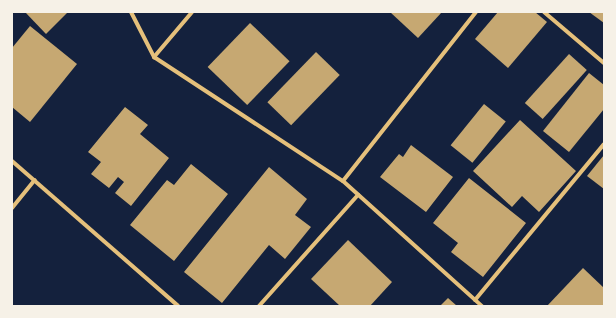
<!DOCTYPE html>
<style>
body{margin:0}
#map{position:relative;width:616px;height:318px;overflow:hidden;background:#14213d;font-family:"Titillium Web",sans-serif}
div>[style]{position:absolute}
.building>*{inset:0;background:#c6a872;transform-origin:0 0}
.minor>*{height:4px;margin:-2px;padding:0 2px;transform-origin:2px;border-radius:2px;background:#e5c07b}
span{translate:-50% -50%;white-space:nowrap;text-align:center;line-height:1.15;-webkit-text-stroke:3px #f6f1e7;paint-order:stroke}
.frame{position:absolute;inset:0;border:13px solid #f6f1e7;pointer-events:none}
</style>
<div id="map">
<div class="building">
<div style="clip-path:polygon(25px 12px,68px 12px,46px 34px)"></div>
<div style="clip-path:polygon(390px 12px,442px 12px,418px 38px)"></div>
<div style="clip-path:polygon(498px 12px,535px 12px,547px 22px,508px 68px,475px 39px)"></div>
<div style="clip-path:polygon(589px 12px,604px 12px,604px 23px)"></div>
<div style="left:250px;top:23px;width:55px;height:61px;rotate:44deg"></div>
<div style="clip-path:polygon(30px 26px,77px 64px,30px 122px,12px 107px,12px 48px)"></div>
<div style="left:316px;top:52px;width:33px;height:70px;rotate:44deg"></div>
<div style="left:569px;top:54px;width:24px;height:66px;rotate:42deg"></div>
<div style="clip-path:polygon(589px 73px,604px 85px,604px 109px,569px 152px,543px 131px)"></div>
<div style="left:484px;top:104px;width:28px;height:53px;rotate:39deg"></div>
<div style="clip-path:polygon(125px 107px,148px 125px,140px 134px,169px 158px,131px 206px,115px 193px,124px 182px,118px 177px,109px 188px,91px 174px,101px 162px,88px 152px)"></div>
<div style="clip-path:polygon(520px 120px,576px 171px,539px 212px,522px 196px,512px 207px,473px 171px)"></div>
<div style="clip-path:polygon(411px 145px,453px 177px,426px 212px,380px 177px,399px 154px,403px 157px)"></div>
<div style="clip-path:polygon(604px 155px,604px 189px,587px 176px)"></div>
<div style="clip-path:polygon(191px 164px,228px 194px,174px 261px,130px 225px,167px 180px,174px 185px)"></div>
<div style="clip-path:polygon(269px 167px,307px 199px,295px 215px,311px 227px,285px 259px,269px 245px,222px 303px,184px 272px)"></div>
<div style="clip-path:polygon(469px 178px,526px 223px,483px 277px,451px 252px,458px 243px,433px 223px)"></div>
<div style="clip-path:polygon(348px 240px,392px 282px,370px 306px,340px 306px,311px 279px)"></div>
<div style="clip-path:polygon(583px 268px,604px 288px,604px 306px,547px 306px)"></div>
<div style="clip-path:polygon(448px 298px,457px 306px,440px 306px)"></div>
</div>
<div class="minor">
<div style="left:131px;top:12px;width:51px;rotate:62.9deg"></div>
<div style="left:154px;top:57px;width:226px;rotate:33.3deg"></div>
<div style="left:343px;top:181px;width:187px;rotate:42deg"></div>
<div style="left:544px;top:12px;width:79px;rotate:40.4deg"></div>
<div style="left:154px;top:57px;width:59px;rotate:-49.8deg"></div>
<div style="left:12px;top:161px;width:220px;rotate:41.1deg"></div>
<div style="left:343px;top:181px;width:215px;rotate:-51.8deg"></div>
<div style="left:12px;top:208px;width:36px;rotate:-51deg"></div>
<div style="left:475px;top:300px;width:202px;rotate:-50.4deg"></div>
<div style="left:259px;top:306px;width:149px;rotate:-48.3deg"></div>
</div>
<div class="frame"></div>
</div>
